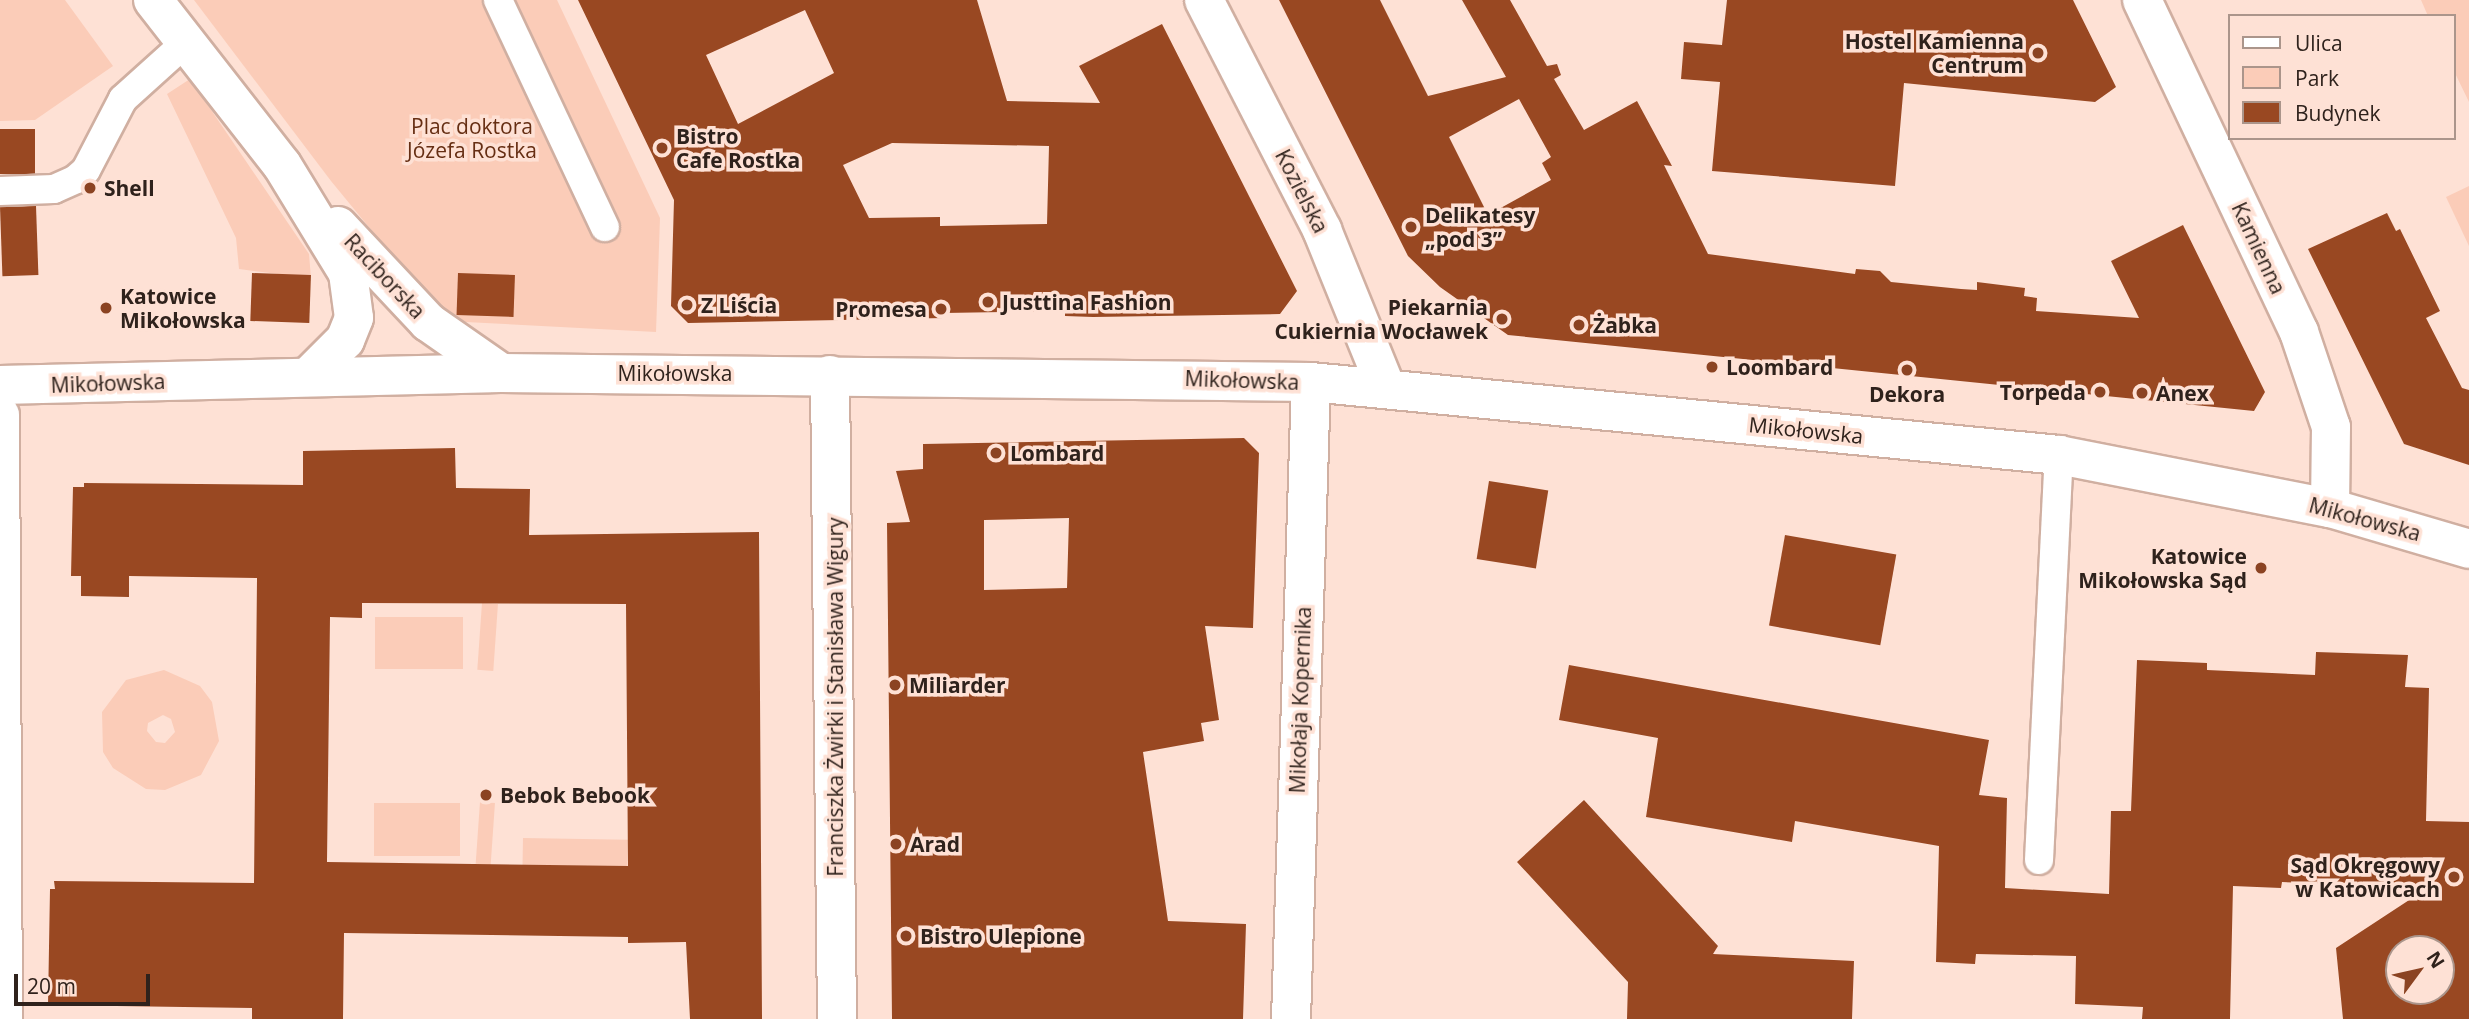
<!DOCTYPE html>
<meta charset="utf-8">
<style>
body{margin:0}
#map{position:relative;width:2469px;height:1019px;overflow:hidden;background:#fee1d5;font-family:"Open Sans",sans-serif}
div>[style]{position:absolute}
.green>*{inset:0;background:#fbccb8;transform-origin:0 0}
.building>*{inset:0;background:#994822;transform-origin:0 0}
.roads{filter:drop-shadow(2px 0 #d0afa1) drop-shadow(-2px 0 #d0afa1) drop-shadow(0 2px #d0afa1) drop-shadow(0 -2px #d0afa1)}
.service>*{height:28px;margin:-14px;padding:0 14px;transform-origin:14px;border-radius:14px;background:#fff}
.minor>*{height:38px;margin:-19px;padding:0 19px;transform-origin:19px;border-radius:19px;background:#fff}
.secondary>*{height:38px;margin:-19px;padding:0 19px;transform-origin:19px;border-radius:19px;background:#fff}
.dots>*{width:19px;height:19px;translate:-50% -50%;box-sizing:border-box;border:4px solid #fee1d5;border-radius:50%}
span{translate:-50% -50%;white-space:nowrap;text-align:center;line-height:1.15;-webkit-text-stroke:7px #fee1d5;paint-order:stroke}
.poi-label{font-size:21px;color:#2f221c;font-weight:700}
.right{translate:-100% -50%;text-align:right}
.left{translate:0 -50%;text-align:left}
.park-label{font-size:21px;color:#662e13}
.street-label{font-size:21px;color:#2f221c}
.legend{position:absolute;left:2228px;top:14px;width:228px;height:126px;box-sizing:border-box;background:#fee1d5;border:2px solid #ab958b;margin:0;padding:9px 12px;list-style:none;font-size:21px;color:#2f221c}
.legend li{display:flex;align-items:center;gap:14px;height:35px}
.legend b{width:35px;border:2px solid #ab958b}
.north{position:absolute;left:2385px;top:935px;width:70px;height:70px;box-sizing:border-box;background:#fee1d5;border:2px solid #ab958b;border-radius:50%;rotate:57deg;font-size:19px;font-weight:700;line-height:28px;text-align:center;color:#2f221c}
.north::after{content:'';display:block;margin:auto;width:24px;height:32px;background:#8b4322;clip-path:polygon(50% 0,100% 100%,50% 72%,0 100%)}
.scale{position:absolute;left:14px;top:974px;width:136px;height:32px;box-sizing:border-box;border:4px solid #2f221c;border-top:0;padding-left:9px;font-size:21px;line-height:24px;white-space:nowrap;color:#2f221c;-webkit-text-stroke:5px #fee1d5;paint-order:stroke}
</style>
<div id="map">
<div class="green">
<div style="clip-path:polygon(0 0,65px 0,113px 66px,35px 120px,0 121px)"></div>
<div style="clip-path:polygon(194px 0,557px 0,660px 218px,656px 332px,446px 321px,331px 181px)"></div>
<div style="clip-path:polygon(2421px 0,2469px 0,2469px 102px,2453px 69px,2453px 16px,2428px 16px)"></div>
<div style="clip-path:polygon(190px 79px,309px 254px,311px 278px,239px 269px,236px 238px,167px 94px)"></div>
<div style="clip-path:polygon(2469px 186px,2469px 246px,2446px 197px)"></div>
<div style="left:482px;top:603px;width:16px;height:67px;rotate:4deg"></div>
<div style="left:375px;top:617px;width:88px;height:52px"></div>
<div style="clip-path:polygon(evenodd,164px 670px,200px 686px,212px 702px,219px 741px,201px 775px,165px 790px,146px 789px,113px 768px,103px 752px,102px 712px,126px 680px,164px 670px,163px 715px,171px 719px,175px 732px,165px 743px,156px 742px,147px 731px,148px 723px,163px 715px)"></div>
<div style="left:480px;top:802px;width:15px;height:62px;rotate:4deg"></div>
<div style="left:374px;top:803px;width:86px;height:53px"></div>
<div style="left:523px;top:838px;width:105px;height:27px;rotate:1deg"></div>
</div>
<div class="building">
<div style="clip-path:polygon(evenodd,578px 0,977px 0,1007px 101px,1100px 103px,1079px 66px,1162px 24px,1297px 291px,1280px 314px,1093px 317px,1065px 316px,1065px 311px,944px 313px,944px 318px,688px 323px,671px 306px,674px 200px,578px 0,805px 10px,834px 73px,738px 124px,706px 55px,805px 10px,578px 0,892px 143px,1049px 146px,1047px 224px,940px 226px,940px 217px,869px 218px,843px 165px,892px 143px)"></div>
<div style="clip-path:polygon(evenodd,1279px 0,1380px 0,1428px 96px,1506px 77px,1462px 0,1510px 0,1547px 66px,1557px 64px,1561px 75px,1554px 79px,1584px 130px,1637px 101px,1672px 166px,1664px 165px,1708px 254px,1855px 274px,1856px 269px,1880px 271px,1891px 282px,1961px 289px,1977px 290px,1977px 282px,2025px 288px,2024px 296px,2037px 298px,2036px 311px,2139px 318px,2111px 261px,2183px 225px,2265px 392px,2254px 411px,1508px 335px,1440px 287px,1408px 256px,1279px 0,1519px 99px,1551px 157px,1542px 163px,1551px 180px,1488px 215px,1449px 137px,1519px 99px)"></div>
<div style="clip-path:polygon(1727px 0,2073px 0,2116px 87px,2095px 102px,1904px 83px,1895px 186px,1712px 171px,1720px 82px,1681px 79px,1684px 42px,1722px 45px)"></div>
<div style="left:0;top:129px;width:35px;height:45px"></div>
<div style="left:36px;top:206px;width:69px;height:36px;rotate:88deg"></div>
<div style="clip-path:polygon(2387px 213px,2396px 231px,2400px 229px,2440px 311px,2426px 318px,2462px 388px,2469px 390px,2469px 465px,2404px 444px,2308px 249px)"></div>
<div style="left:252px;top:273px;width:59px;height:48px;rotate:2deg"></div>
<div style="left:458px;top:273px;width:57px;height:42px;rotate:2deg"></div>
<div style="clip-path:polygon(evenodd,1244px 438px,1259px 453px,1253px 628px,1205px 626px,1219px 720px,1201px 723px,1204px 741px,1143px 752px,1168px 921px,1246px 924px,1243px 1019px,892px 1019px,887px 523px,910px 522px,896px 471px,923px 469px,923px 444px,1244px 438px,1069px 518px,1067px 588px,984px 590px,984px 520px,1069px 518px)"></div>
<div style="clip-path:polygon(evenodd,455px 448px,456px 488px,530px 489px,529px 535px,759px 532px,762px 1019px,690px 1019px,686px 942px,628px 943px,628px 937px,344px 933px,343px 1019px,252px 1019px,252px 1008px,48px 1005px,50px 889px,55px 889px,54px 881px,254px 883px,257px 578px,129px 576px,129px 597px,81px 596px,81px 576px,71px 576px,73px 487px,84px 487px,84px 483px,303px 485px,303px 451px,455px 448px,362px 603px,626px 604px,628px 866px,327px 862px,330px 617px,362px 618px,362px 603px)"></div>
<div style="left:1489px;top:481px;width:60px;height:79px;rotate:9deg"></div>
<div style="left:1785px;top:535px;width:113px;height:92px;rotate:10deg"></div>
<div style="clip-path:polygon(evenodd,2316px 652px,2408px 655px,2405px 687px,2429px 688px,2426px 821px,2469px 822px,2469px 1019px,2343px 1019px,2336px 948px,2429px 887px,2282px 882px,2281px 888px,2233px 886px,2230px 1019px,2142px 1019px,2143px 1007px,2075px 1004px,2076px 956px,1976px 954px,1975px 964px,1936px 962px,1939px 846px,1795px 821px,1792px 842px,1646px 817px,1658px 738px,1559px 720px,1569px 665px,1989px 740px,1979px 795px,2007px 798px,2005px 888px,2109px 894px,2111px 811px,2131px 811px,2137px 660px,2207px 663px,2207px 670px,2315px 675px,2316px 652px,2399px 949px,2441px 949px,2441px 991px,2399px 991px,2399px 949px)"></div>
<div style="clip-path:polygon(1584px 800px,1718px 946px,1713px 954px,1854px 961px,1852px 1019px,1627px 1019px,1628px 982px,1517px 862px)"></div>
</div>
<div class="roads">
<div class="service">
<div style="left:498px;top:0;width:251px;rotate:64.8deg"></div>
<div style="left:0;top:191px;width:54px;rotate:-2.1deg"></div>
<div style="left:54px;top:189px;width:24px;rotate:-24deg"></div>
<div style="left:76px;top:179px;width:13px;rotate:-42deg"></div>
<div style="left:86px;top:170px;width:80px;rotate:-62.5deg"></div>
<div style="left:123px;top:99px;width:85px;rotate:-42.1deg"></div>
<div style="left:2039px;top:860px;width:405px;rotate:-87.2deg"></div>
</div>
<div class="minor">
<div style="left:153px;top:0;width:209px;rotate:52deg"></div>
<div style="left:282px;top:165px;width:127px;rotate:58.6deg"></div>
<div style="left:348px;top:273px;width:45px;rotate:82.4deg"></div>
<div style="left:354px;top:318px;width:24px;rotate:112deg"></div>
<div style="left:345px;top:340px;width:52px;rotate:135deg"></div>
<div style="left:1204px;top:0;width:259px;rotate:62.8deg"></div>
<div style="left:1322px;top:230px;width:170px;rotate:67.9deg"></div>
<div style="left:2142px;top:0;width:367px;rotate:64.7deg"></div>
<div style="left:2299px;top:332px;width:100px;rotate:71.4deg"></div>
<div style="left:2331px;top:427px;width:81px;rotate:90.7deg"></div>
<div style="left:338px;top:226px;width:132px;rotate:46.8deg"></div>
<div style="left:428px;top:322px;width:89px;rotate:34.9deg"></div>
<div style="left:830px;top:375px;width:644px;rotate:89.38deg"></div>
<div style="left:0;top:415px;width:604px;rotate:89.72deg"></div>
<div style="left:1291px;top:1019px;width:637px;rotate:-88.2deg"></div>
</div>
<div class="secondary">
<div style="left:0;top:385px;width:501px;rotate:-1.37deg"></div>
<div style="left:501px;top:373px;width:810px;rotate:0.64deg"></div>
<div style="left:1311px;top:382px;width:752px;rotate:5.57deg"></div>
<div style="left:2059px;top:455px;width:276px;rotate:11.1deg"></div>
<div style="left:2330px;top:508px;width:145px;rotate:16.4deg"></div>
</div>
</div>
<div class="dots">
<div style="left:2038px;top:53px;background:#8b4322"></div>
<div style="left:662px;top:148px;background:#8b4322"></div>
<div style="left:90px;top:188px;background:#8b4322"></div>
<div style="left:1411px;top:227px;background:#8b4322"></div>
<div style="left:988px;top:302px;background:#8b4322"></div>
<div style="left:687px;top:305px;background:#8b4322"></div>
<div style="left:106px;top:308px;background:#8b4322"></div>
<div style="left:941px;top:309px;background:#8b4322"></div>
<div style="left:1502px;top:319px;background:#8b4322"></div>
<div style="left:1579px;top:325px;background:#8b4322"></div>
<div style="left:1712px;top:367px;background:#8b4322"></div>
<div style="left:1907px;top:370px;background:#8b4322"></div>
<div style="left:2100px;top:392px;background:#8b4322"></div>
<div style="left:2142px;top:393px;background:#8b4322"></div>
<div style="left:996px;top:453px;background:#8b4322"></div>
<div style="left:2261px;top:568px;background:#8b4322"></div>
<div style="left:895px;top:685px;background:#8b4322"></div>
<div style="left:486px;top:795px;background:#8b4322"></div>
<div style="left:896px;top:844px;background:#8b4322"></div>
<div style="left:2454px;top:877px;background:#8b4322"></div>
<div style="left:906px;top:936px;background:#8b4322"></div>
</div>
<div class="poi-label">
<span class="right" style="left:2024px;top:53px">Hostel Kamienna<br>Centrum</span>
<span class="left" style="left:676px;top:148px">Bistro<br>Cafe Rostka</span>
<span class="left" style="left:104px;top:188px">Shell</span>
<span class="left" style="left:1425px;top:227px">Delikatesy<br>„pod 3”</span>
<span class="left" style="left:120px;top:308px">Katowice<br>Mikołowska</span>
<span class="left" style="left:1002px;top:302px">Justtina Fashion</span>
<span class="left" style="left:701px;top:305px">Z Liścia</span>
<span class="right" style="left:1488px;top:319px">Piekarnia<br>Cukiernia Wocławek</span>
<span class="right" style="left:927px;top:309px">Promesa</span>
<span class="left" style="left:1593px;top:325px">Żabka</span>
<span class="left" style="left:1726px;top:367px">Loombard</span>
<span class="right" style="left:2086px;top:392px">Torpeda</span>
<span class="left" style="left:2156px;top:393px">Anex</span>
<span style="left:1907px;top:394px">Dekora</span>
<span class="left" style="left:1010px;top:453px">Lombard</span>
<span class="right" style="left:2247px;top:568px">Katowice<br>Mikołowska Sąd</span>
<span class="left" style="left:909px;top:685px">Miliarder</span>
<span class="left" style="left:500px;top:795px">Bebok Bebook</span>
<span class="left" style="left:910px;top:844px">Arad</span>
<span class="right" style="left:2440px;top:877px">Sąd Okręgowy<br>w Katowicach</span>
<span class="left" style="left:920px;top:936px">Bistro Ulepione</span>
</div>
<div class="park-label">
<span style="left:472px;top:138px">Plac doktora<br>Józefa Rostka</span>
</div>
<div class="street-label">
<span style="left:1302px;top:191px;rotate:63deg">Kozielska</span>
<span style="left:2259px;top:248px;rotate:65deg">Kamienna</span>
<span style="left:385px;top:276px;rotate:47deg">Raciborska</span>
<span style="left:675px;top:373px">Mikołowska</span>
<span style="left:1242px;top:380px;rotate:2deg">Mikołowska</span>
<span style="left:108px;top:383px;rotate:-2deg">Mikołowska</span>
<span style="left:1806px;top:430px;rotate:6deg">Mikołowska</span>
<span style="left:2365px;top:519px;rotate:15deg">Mikołowska</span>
<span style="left:835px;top:697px;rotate:-90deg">Franciszka Żwirki i Stanisława Wigury</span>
<span style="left:1300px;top:700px;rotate:-88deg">Mikołaja Kopernika</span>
</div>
<ul class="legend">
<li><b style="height:9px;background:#fff"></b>Ulica</li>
<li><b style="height:19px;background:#fbccb8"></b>Park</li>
<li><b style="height:19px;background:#994822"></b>Budynek</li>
</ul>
<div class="north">N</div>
<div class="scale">20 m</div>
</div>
